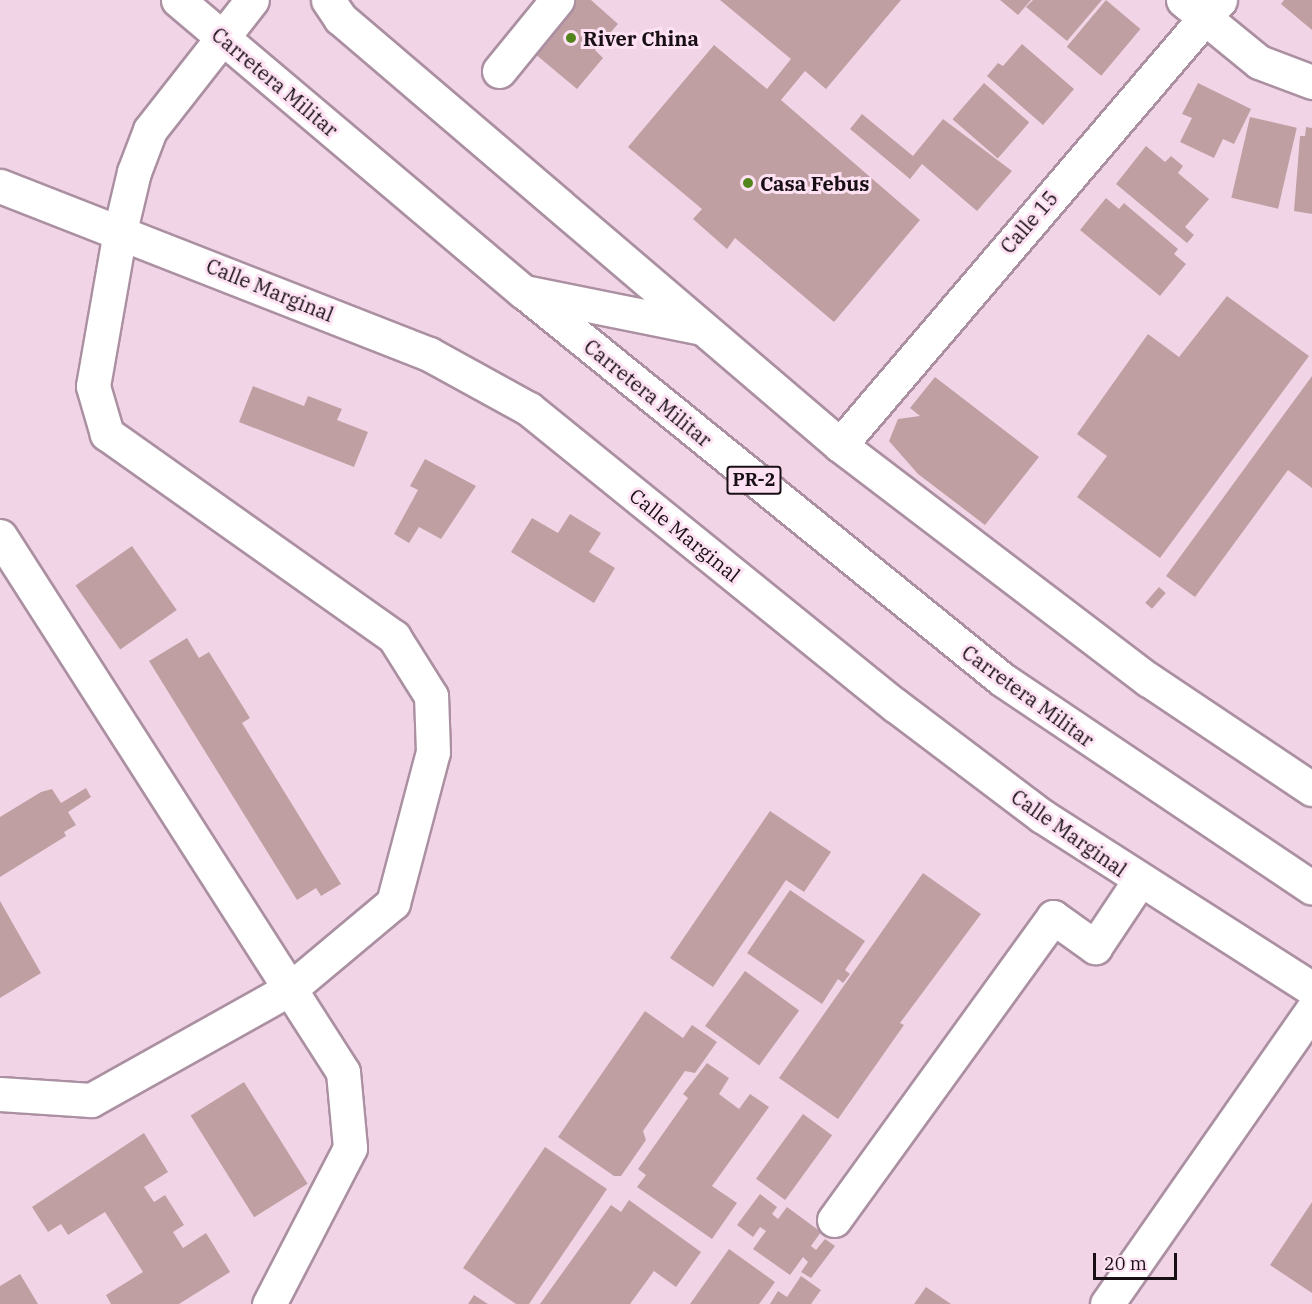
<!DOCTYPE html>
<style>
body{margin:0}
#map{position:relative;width:1312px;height:1304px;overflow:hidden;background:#f1d5e7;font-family:"IBM Plex Serif",serif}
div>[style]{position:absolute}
.building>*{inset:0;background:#c09fa3;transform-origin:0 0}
.roads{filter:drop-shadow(2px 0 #ab90a2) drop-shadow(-2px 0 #ab90a2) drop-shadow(0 2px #ab90a2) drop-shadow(0 -2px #ab90a2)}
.minor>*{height:33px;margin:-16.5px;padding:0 16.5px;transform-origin:16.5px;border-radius:16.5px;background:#fff}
.major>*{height:33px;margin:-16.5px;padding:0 16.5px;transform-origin:16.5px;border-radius:16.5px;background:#fff}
.dots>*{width:16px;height:16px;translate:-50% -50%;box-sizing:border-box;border:3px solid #fee2f4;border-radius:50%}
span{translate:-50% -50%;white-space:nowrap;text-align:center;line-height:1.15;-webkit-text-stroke:6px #fee2f4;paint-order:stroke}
.shield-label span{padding:2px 4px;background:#fee2f4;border:2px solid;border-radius:4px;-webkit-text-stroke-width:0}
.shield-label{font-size:18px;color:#180f15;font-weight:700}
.poi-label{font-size:20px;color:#180f15;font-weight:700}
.left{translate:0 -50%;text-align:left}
.street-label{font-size:20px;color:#180f15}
.scale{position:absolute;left:1093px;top:1253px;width:84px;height:27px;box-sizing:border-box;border:3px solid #180f15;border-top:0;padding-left:8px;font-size:18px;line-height:21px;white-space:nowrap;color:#180f15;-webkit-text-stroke:4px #fee2f4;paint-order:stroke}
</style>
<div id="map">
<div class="building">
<div style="clip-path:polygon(561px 0,591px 0,618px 24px,595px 50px,603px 58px,577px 89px,528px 48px)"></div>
<div style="clip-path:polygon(720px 0,901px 0,826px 89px,805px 71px,781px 100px,920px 220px,834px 322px,735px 238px,727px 249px,693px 219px,702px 209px,628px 147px,714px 45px,767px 89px,791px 59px)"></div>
<div style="clip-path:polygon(1000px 0,1031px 0,1018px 15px)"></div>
<div style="clip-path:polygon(1033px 0,1102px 0,1067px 41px,1026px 7px)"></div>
<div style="left:1106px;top:0;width:45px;height:61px;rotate:40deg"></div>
<div style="clip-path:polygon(1284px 0,1312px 0,1312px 30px,1281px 4px)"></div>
<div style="clip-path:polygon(1022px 44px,1074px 89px,1043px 125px,987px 76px,998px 63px,1003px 66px)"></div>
<div style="left:984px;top:83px;width:60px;height:48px;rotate:41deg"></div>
<div style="clip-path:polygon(1198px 83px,1251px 109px,1234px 144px,1223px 139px,1214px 158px,1180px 142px,1192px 118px,1182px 114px)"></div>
<div style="clip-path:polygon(862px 114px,913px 156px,943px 119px,1012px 171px,977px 211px,922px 164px,910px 179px,850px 129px)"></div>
<div style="left:1250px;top:117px;width:48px;height:83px;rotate:13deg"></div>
<div style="clip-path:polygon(1306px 127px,1312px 128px,1312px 214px,1294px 211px,1300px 136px,1305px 136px)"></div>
<div style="clip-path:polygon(1146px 146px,1165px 162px,1171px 156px,1183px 166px,1178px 173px,1209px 199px,1185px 227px,1194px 235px,1187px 243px,1116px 184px)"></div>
<div style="clip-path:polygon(1106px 198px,1119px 209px,1124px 203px,1178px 249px,1174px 254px,1186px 264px,1160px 296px,1080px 230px)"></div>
<div style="clip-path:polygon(1227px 296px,1309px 356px,1160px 558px,1077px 497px,1107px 456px,1077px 434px,1148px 334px,1179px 357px)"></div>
<div style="clip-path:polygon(1312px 376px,1312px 488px,1288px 470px,1195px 597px,1166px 576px)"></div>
<div style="clip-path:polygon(935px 377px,1039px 457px,985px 525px,918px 474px,889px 441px,898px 419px,920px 416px,910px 408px)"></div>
<div style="clip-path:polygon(253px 386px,304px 406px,308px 396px,342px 409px,337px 420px,368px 432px,354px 467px,239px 422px)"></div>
<div style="clip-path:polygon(425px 459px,476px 486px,441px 539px,419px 527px,409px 543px,394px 534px,418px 490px,410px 486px)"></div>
<div style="clip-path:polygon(570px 514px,601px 533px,589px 552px,615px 568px,594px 603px,511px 552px,532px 518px,558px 533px)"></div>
<div style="left:132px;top:546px;width:78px;height:69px;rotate:55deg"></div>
<div style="left:1159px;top:587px;width:9px;height:21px;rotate:41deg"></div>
<div style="clip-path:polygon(187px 638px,199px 658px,209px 652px,250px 718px,242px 723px,341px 884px,321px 896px,316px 888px,297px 900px,149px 661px)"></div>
<div style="clip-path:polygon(86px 788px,91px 797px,68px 812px,76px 825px,64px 832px,66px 836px,0 877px,0 817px,41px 792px,52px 789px,61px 803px)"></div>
<div style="clip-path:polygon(770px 811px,831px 852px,804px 892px,786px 880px,713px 987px,670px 958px)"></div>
<div style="clip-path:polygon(923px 873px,981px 914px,900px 1023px,904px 1025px,838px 1119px,779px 1078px)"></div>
<div style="clip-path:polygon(790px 890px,865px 941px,845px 970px,850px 974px,843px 983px,838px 979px,822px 1004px,747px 953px)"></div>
<div style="clip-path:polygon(0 901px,41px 973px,0 998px)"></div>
<div style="left:745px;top:971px;width:67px;height:68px;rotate:36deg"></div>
<div style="clip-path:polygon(645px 1011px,683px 1038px,692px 1025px,717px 1042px,695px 1073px,685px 1071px,643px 1131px,646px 1140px,621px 1176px,614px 1176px,558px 1137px)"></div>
<div style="clip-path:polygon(707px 1063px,729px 1078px,719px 1094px,739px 1109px,750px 1094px,769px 1107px,712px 1186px,737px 1203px,712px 1239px,637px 1187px,646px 1175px,638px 1169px,688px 1098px,683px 1094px)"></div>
<div style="left:244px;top:1082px;width:120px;height:63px;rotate:58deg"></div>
<div style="left:803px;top:1114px;width:36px;height:80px;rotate:36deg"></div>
<div style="clip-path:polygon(144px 1133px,168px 1172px,144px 1187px,154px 1202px,165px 1195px,184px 1225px,173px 1232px,183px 1248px,206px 1233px,230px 1272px,179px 1304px,111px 1304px,106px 1295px,143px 1272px,105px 1212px,68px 1235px,61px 1224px,48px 1232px,32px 1207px)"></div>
<div style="clip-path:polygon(545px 1147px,607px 1189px,529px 1304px,516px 1304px,463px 1268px)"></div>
<div style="clip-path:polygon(760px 1194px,777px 1207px,772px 1214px,778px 1219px,787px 1207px,821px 1232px,811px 1246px,816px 1250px,825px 1239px,835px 1246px,811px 1278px,801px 1272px,808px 1262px,803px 1257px,790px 1275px,753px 1249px,766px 1231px,760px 1227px,753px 1237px,737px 1225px)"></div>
<div style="clip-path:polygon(629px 1200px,701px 1252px,676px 1287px,654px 1271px,630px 1304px,540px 1304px,611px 1205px,621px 1212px)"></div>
<div style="clip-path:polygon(1312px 1202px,1312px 1293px,1270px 1265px)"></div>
<div style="clip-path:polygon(729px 1249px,775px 1282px,759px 1304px,690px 1304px)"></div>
<div style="clip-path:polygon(20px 1274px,38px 1304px,0 1304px,0 1286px)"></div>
<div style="clip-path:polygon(801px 1276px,821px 1290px,811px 1304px,770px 1304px,778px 1291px,787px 1297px)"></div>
<div style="clip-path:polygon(926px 1287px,951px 1304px,914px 1304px)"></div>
<div style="clip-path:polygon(474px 1295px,488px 1304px,468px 1304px)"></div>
</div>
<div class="roads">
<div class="minor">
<div style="left:328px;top:0;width:22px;rotate:56deg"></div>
<div style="left:340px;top:18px;width:658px;rotate:40.5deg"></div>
<div style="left:840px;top:445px;width:388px;rotate:37.3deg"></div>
<div style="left:1149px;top:680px;width:196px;rotate:33.8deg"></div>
<div style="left:1183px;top:0;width:98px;rotate:39.2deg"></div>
<div style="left:1259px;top:62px;width:57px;rotate:20.7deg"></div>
<div style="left:499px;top:71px;width:92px;rotate:-50.8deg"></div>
<div style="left:0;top:186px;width:461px;rotate:21.4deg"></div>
<div style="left:429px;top:354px;width:114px;rotate:28.8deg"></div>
<div style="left:529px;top:409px;width:471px;rotate:39deg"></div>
<div style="left:895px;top:705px;width:184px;rotate:37.1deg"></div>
<div style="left:1042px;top:816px;width:321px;rotate:32.6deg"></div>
<div style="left:524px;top:292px;width:177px;rotate:11.4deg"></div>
<div style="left:840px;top:445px;width:585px;rotate:-49.5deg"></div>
<div style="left:0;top:536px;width:636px;rotate:57.38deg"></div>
<div style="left:343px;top:1072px;width:76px;rotate:84.7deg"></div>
<div style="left:350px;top:1148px;width:176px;rotate:117.4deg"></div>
<div style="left:0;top:1094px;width:91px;rotate:3.8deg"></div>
<div style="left:91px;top:1100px;width:228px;rotate:-29.2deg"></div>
<div style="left:290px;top:989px;width:134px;rotate:-39.9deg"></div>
<div style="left:393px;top:903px;width:156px;rotate:-75.2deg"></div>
<div style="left:433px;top:752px;width:56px;rotate:-92deg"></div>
<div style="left:431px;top:696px;width:70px;rotate:-122.1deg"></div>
<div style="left:394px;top:637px;width:352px;rotate:-144.7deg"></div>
<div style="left:107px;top:434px;width:50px;rotate:-106.3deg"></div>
<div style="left:93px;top:386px;width:157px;rotate:-80.1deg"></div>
<div style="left:120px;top:231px;width:61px;rotate:-76.7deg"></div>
<div style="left:134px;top:172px;width:45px;rotate:-69.1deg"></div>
<div style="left:150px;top:130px;width:165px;rotate:-51.9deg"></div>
<div style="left:834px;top:1220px;width:374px;rotate:-54.1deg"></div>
<div style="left:1053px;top:917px;width:52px;rotate:35.5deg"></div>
<div style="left:1095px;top:947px;width:79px;rotate:-56.3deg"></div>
<div style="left:1107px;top:1304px;width:358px;rotate:-55.1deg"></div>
</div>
<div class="major">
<div style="left:178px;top:0;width:453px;rotate:40.2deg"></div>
<div style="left:524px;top:292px;width:616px;rotate:39.01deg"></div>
<div style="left:1003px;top:680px;width:372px;rotate:33.9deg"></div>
</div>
</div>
<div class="dots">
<div style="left:571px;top:38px;background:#52861c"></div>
<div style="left:748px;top:183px;background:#52861c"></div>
</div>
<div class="shield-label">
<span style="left:754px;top:480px">PR-2</span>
</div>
<div class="poi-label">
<span class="left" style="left:583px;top:38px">River China</span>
<span class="left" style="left:760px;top:183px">Casa Febus</span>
</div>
<div class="street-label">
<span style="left:275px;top:82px;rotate:40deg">Carretera Militar</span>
<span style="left:1029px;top:222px;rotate:-49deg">Calle 15</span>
<span style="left:270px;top:290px;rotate:22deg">Calle Marginal</span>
<span style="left:648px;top:393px;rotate:39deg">Carretera Militar</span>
<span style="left:685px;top:535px;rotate:39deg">Calle Marginal</span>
<span style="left:1028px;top:696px;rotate:36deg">Carretera Militar</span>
<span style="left:1069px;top:833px;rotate:35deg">Calle Marginal</span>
</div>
<div class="scale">20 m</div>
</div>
